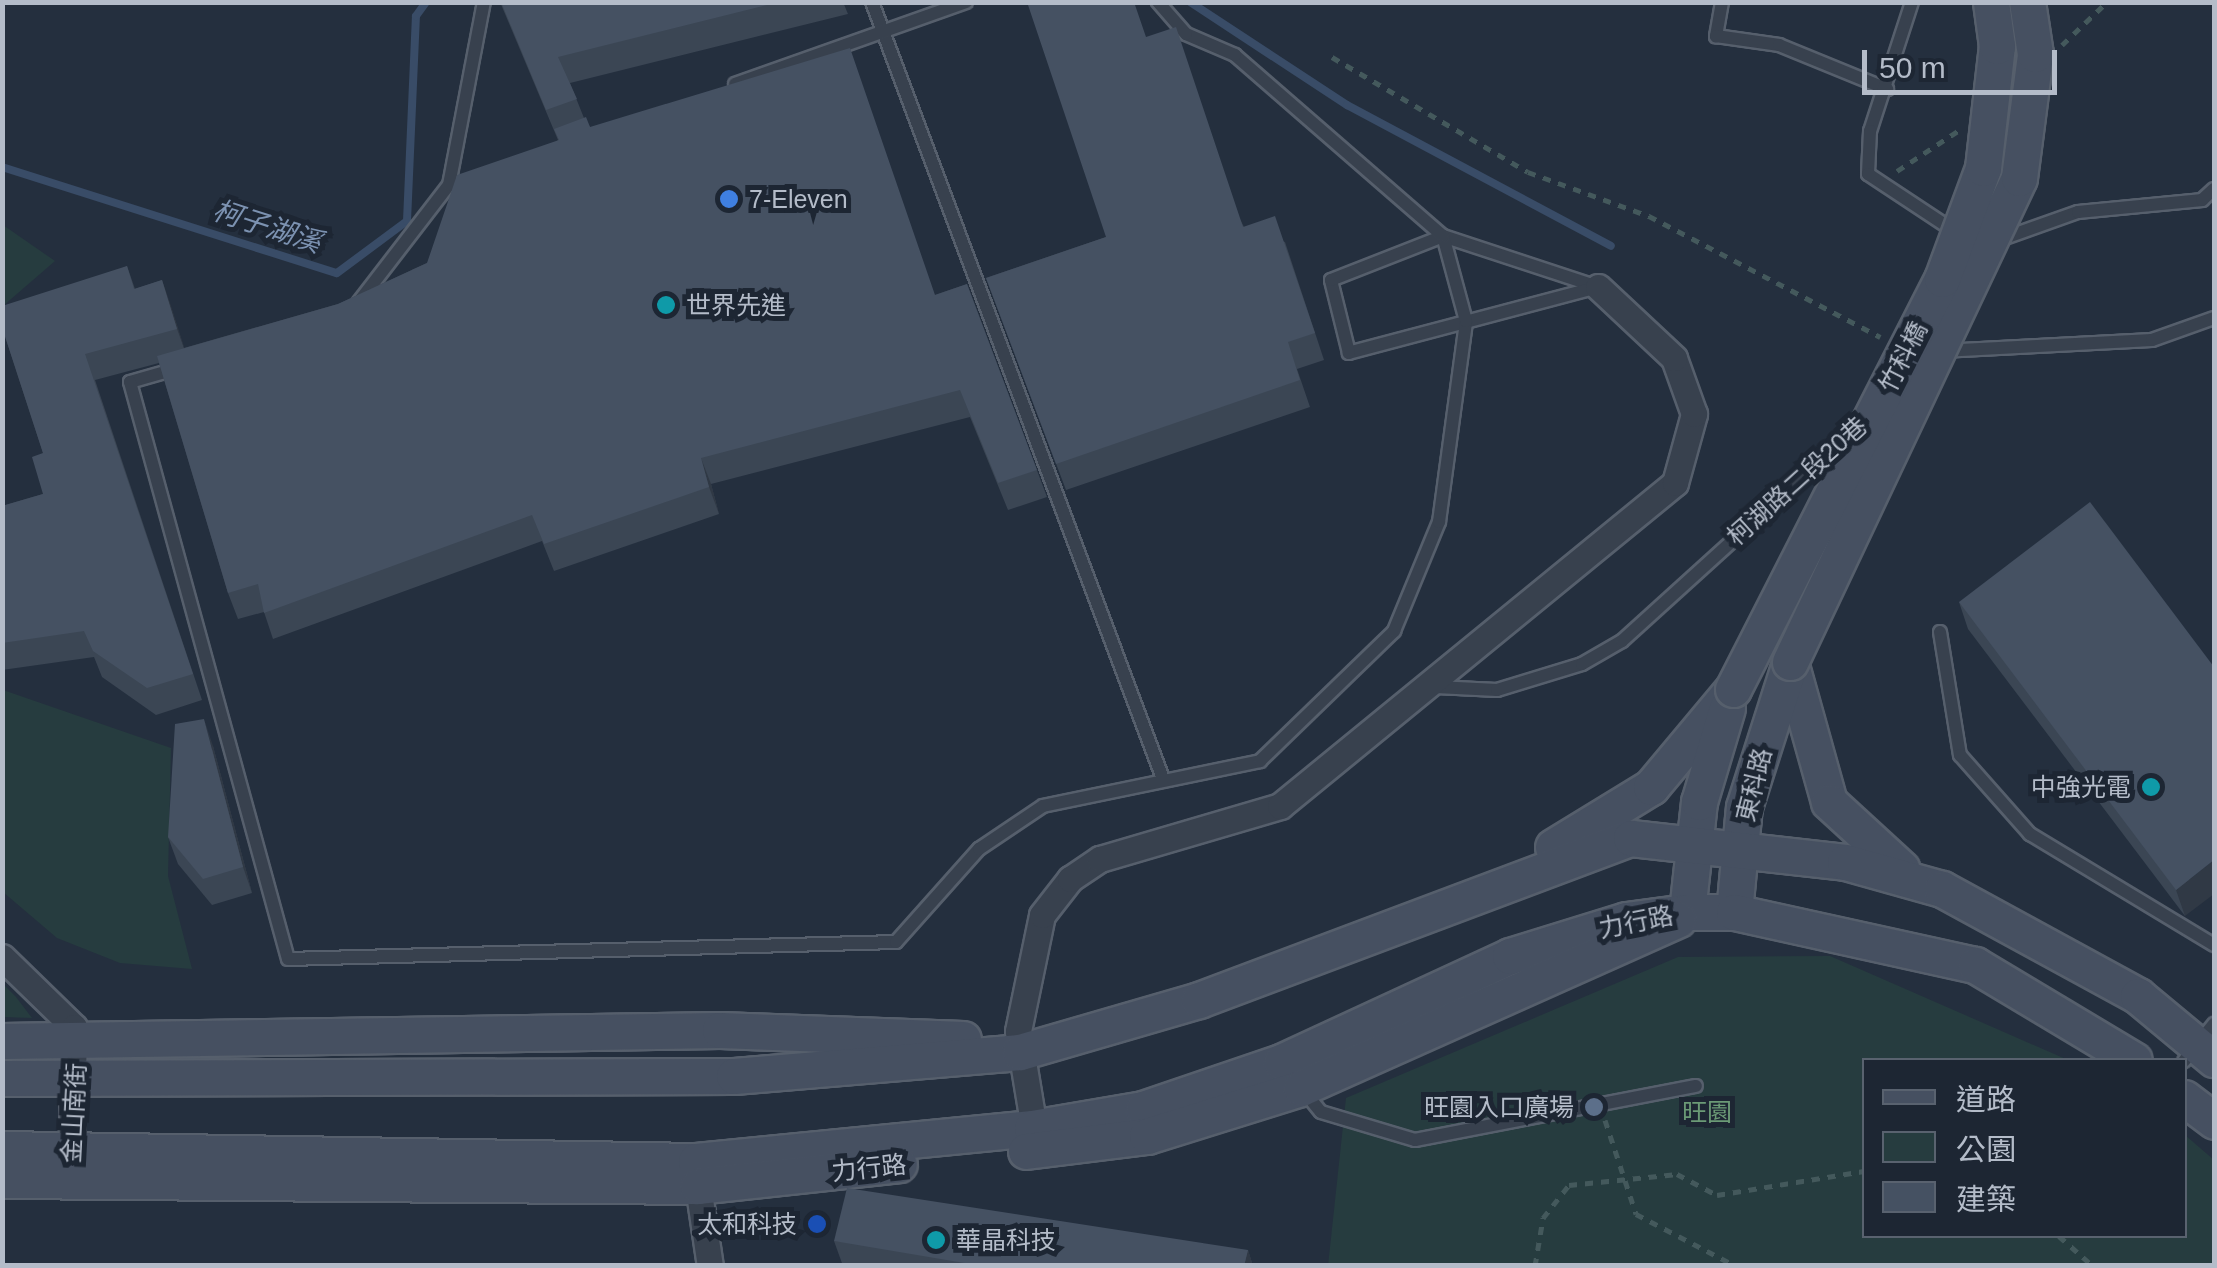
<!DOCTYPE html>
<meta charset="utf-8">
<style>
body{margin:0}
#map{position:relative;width:2217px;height:1268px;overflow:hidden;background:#242f3e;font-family:Helvetica,"Noto Sans TC",sans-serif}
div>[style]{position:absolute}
.green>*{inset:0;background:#263c3f}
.stream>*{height:8px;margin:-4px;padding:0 4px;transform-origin:4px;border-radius:4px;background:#394c67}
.path>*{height:5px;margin-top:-2.5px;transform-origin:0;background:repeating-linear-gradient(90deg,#44595c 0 8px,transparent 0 16px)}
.roads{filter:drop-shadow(2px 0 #565f6c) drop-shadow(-2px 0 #565f6c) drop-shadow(0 2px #565f6c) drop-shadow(0 -2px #565f6c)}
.lane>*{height:12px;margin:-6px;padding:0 6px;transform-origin:6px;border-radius:6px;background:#38414e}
.street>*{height:25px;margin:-12.5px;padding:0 12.5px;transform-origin:12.5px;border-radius:12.5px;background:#38414e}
.secondary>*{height:35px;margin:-17.5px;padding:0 17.5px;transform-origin:17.5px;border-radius:17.5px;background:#465061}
.bridges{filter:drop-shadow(2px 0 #565f6c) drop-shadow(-2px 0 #565f6c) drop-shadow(0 2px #565f6c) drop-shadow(0 -2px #565f6c)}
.secondary-bridge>*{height:35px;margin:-17.5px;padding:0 17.5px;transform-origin:17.5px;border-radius:17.5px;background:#465061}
.wall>*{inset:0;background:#3b4654}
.shaded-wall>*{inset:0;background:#303945}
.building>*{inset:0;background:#455162}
.dots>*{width:28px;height:28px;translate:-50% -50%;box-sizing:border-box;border:5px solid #1d2633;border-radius:50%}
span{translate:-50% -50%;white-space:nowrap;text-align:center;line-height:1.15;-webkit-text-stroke:10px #1d2633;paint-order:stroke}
.poi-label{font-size:25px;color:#b4bcc9}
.left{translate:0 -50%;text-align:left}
.right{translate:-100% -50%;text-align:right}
.street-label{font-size:25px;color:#b4bcc9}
.park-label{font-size:25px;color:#6b9a76}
.water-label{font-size:28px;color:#7c92b1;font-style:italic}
.frame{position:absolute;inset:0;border:5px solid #b4bcc9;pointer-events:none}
.legend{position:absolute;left:1862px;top:1058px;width:325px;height:180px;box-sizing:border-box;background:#1d2633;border:2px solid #59626f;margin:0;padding:12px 18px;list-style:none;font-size:30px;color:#b4bcc9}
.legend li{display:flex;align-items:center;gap:20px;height:50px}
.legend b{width:50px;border:2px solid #59626f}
.scale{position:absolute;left:1862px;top:50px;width:195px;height:45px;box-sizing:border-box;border:5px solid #b4bcc9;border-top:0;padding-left:12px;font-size:30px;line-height:35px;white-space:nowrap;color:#b4bcc9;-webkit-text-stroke:8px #1d2633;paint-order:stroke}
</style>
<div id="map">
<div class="green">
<div style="clip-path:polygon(3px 225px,55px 261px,3px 306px)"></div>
<div style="clip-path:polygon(3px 690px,171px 748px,168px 876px,192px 969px,120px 963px,57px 938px,3px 892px)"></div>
<div style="clip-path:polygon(1830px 956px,2068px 1060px,1864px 1060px,1864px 1236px,2184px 1236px,2185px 1135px,2214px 1160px,2214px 1265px,1328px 1266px,1346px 1098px,1678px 957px)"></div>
<div style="clip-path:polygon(2px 983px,16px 997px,32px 1018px,3px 1017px)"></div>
</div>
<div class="stream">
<div style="left:1190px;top:2px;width:188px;rotate:33.3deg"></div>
<div style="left:1347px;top:105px;width:299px;rotate:28.1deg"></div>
<div style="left:2px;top:167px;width:351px;rotate:17.6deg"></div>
<div style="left:337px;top:273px;width:87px;rotate:-36.6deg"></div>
<div style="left:407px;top:221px;width:205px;rotate:-87.5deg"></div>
<div style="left:416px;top:16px;width:17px;rotate:-54deg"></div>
</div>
<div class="path">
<div style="left:2062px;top:45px;width:62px;rotate:-43.7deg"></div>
<div style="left:1332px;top:57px;width:227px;rotate:30.4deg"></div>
<div style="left:1528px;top:172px;width:129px;rotate:20deg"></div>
<div style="left:1649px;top:216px;width:261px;rotate:27.6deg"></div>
<div style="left:1897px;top:171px;width:73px;rotate:-33.3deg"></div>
<div style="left:1605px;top:1120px;width:99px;rotate:71.7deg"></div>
<div style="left:1636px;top:1214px;width:113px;rotate:27.5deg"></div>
<div style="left:2059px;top:1236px;width:45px;rotate:41.4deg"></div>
<div style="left:1535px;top:1266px;width:49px;rotate:-80.5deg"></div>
<div style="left:1543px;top:1218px;width:42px;rotate:-51.8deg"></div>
<div style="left:1569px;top:1185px;width:109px;rotate:-5.8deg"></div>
<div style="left:1677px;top:1174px;width:45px;rotate:27.7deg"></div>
<div style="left:1717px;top:1195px;width:149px;rotate:-9.3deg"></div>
</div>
<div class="roads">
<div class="lane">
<div style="left:872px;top:2px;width:827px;rotate:69.46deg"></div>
<div style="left:1722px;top:2px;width:35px;rotate:100deg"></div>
<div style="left:1716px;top:36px;width:64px;rotate:8.1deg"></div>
<div style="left:1779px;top:45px;width:117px;rotate:22.2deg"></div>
<div style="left:1912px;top:2px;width:136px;rotate:108deg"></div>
<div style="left:1870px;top:131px;width:43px;rotate:92.7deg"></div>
<div style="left:1868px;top:174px;width:107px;rotate:33.5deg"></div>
<div style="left:735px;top:84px;width:245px;rotate:-19.5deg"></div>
<div style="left:1443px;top:236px;width:163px;rotate:18.2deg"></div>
<div style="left:1598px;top:287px;width:258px;rotate:165.2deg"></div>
<div style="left:1349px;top:353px;width:75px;rotate:-103.9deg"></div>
<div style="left:1331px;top:280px;width:120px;rotate:-21.4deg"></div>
<div style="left:1996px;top:241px;width:87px;rotate:-19.5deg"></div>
<div style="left:2078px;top:212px;width:125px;rotate:-5.5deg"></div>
<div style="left:2202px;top:200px;width:16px;rotate:-43deg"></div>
<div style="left:358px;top:303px;width:149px;rotate:-52.4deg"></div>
<div style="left:449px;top:185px;width:186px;rotate:-79.2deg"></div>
<div style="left:1942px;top:351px;width:210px;rotate:-3deg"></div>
<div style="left:2152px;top:340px;width:66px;rotate:-19.5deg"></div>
<div style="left:179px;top:368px;width:51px;rotate:164.1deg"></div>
<div style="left:130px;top:382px;width:598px;rotate:74.69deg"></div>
<div style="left:288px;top:959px;width:608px;rotate:-1.6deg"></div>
<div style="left:896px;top:942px;width:125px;rotate:-48.3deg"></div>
<div style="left:979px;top:849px;width:77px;rotate:-33.9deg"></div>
<div style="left:1043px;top:806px;width:222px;rotate:-11.7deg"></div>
<div style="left:1260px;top:761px;width:187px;rotate:-44.1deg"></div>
<div style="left:1394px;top:631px;width:118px;rotate:-67.6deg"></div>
<div style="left:1439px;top:522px;width:203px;rotate:-82.3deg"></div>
<div style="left:1466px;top:321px;width:88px;rotate:-105.1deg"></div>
<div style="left:1443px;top:236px;width:276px;rotate:-139deg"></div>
<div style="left:1235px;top:55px;width:53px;rotate:-156.8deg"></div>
<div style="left:1186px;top:34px;width:43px;rotate:-131.2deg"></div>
<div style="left:1940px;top:632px;width:125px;rotate:80.8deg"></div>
<div style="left:1960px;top:755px;width:106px;rotate:48.5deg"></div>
<div style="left:2030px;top:834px;width:215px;rotate:31.1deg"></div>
<div style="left:1436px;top:687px;width:61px;rotate:2.8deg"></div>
<div style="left:1497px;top:690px;width:89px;rotate:-17deg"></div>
<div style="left:1582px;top:664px;width:46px;rotate:-29.9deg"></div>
<div style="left:1622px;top:641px;width:305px;rotate:-42.2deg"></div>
<div style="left:2184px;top:1061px;width:48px;rotate:-51deg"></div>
<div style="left:1303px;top:1090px;width:28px;rotate:51deg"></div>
<div style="left:1321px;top:1112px;width:98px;rotate:16.6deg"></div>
<div style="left:1415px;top:1140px;width:286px;rotate:-10.9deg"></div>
</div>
<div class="street">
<div style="left:2px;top:957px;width:100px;rotate:44.2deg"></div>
<div style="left:74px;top:1027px;width:139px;rotate:91.2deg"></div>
<div style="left:1036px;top:1140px;width:110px;rotate:-99.4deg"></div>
<div style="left:1018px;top:1031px;width:118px;rotate:-78.3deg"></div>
<div style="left:1042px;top:915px;width:46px;rotate:-52.1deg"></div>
<div style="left:1070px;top:879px;width:36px;rotate:-34deg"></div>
<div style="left:1100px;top:859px;width:188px;rotate:-16.4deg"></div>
<div style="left:1280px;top:806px;width:510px;rotate:-39.27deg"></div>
<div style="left:1675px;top:483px;width:72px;rotate:-74.6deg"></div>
<div style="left:1694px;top:414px;width:59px;rotate:-109.7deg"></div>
<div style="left:1674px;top:358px;width:104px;rotate:-136.9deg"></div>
<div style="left:698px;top:1186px;width:81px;rotate:81.5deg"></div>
</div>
<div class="secondary">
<div style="left:1790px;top:662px;width:145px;rotate:74.4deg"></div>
<div style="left:1829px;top:802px;width:98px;rotate:42.5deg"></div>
<div style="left:1553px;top:847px;width:115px;rotate:-31.5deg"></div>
<div style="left:1651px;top:787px;width:128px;rotate:-50.1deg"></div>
<div style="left:1687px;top:912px;width:111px;rotate:-83.8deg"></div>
<div style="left:1699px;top:802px;width:98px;rotate:-73.4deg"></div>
<div style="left:1734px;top:912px;width:105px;rotate:-84.6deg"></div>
<div style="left:1744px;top:807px;width:148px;rotate:-72.3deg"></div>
<div style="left:2px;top:1041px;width:718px;rotate:-0.88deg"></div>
<div style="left:720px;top:1030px;width:243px;rotate:2.1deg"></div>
<div style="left:2px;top:1078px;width:732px;rotate:-0.16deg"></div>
<div style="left:734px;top:1076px;width:287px;rotate:-4.8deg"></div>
<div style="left:1020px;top:1052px;width:186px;rotate:-16.2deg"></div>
<div style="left:1199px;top:1000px;width:461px;rotate:-20.6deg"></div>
<div style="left:1631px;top:838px;width:215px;rotate:6.4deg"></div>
<div style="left:1845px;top:862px;width:101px;rotate:15.6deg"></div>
<div style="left:1942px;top:889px;width:223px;rotate:28.6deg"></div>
<div style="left:2138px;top:996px;width:99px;rotate:39.7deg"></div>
<div style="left:2184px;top:1098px;width:38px;rotate:37deg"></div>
<div style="left:2px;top:1149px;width:694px;rotate:0.99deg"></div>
<div style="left:696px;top:1161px;width:338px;rotate:-5.6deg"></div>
<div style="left:1032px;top:1128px;width:113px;rotate:-9.7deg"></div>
<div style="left:1143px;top:1109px;width:146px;rotate:-18.8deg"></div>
<div style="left:1281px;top:1062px;width:252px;rotate:-24.8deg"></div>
<div style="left:1510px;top:956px;width:121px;rotate:-17.2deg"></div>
<div style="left:1626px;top:920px;width:62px;rotate:-7.5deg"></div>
<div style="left:1687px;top:912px;width:47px"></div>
<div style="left:1734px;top:912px;width:247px;rotate:12.4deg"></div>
<div style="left:1975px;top:965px;width:185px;rotate:30.9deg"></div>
<div style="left:1026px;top:1151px;width:122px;rotate:-7.1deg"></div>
<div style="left:1147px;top:1136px;width:161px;rotate:-17.3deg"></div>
<div style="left:1301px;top:1088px;width:413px;rotate:-24.1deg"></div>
<div style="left:2px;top:1180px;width:696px;rotate:0.49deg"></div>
<div style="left:698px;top:1186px;width:202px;rotate:-6.2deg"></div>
</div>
</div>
<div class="bridges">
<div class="secondary-bridge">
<div style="left:1790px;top:662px;width:535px;rotate:-64.68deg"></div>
<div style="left:2019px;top:178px;width:125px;rotate:-82.6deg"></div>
<div style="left:2035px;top:54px;width:53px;rotate:-98.7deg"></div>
<div style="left:1733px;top:689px;width:460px;rotate:-63deg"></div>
<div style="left:1942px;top:279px;width:118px;rotate:-69.7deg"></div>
<div style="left:1983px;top:168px;width:123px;rotate:-83.5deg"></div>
<div style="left:1997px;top:46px;width:44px;rotate:-97.8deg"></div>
</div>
</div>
<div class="wall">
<div style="clip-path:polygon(500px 2px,843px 2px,848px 14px,570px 83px,584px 118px,590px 127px,935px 295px,967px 284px,1047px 497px,1008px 510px,970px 417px,711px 484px,719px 514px,554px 571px,542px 541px,273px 639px,264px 612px,238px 619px,228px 593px,159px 363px,95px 380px,202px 700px,156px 715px,102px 677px,94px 657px,2px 670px,2px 506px,43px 494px,43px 453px,2px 327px,127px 266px,135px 289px,162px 280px,184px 348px,338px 304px,427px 263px,558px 140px)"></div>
<div style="clip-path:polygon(1147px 37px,1244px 227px,1285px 242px,1324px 360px,1297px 369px,1310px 407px,1066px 490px,986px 278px,1106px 237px)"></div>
<div style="clip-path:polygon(1959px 602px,2214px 667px,2185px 916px,1968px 629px)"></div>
<div style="clip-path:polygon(213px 746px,252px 893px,212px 905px,178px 864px,168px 837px)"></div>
<div style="clip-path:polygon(834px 1241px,1248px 1250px,1253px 1266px,843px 1266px)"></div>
</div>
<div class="shaded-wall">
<div style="clip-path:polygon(162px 280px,171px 306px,187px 356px,177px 329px)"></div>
<div style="clip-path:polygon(701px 458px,711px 484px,719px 514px,709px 487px)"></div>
<div style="clip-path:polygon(204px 719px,213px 746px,252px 893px,243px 867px)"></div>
<div style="clip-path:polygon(2214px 860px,2214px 894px,2185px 916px,2176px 890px)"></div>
<div style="clip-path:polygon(1248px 1250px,1253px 1266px,1244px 1266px)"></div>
</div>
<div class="building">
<div style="clip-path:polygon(501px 2px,779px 2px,558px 57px,577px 99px,546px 110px)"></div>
<div style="clip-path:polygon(1027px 2px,1134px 2px,1146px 37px,1176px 27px,1243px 227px,1275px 216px,1315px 333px,1288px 342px,1300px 380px,1056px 464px,986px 278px,1106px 237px)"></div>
<div style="clip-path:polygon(850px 48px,935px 295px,967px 284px,1037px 470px,998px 483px,960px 390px,701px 458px,709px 487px,544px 544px,532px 515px,264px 613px,258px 584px,228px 593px,157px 356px,338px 304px,427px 263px,457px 175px,559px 140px,554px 129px,586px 117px,590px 127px)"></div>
<div style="clip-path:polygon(127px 266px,134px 289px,162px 280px,177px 329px,85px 354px,193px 674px,147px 688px,93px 651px,84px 631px,2px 643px,2px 506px,43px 494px,32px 457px,43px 453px,2px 327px,2px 306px)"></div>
<div style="clip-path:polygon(2090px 502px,2214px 667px,2214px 860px,2176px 890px,1959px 602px)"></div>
<div style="clip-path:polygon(204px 719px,243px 867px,203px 879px,168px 837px,175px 724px)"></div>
<div style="clip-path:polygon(847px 1188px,1248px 1250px,1244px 1266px,982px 1266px,834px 1241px)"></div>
</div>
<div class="dots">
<div style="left:729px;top:199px;background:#3f7fe0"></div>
<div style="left:666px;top:305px;background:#0f9aa8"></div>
<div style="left:2151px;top:787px;background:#0f9aa8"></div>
<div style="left:1594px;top:1107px;background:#5c6f8a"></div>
<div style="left:817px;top:1224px;background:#1a4fb4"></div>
<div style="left:936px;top:1240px;background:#0f9aa8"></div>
</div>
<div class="poi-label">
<span class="left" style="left:749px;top:199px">7-Eleven</span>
<span class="left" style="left:686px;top:305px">世界先進</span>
<span class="right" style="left:2131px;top:787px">中強光電</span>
<span class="right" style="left:1574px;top:1107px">旺園入口廣場</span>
<span class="right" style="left:797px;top:1224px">太和科技</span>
<span class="left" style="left:956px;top:1240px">華晶科技</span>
</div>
<div class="street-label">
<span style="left:1903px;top:357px;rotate:-63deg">竹科橋</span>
<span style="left:1797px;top:481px;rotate:-42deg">柯湖路二段20巷</span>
<span style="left:1754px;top:785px;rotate:-76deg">東科路</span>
<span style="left:1636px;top:922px;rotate:-11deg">力行路</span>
<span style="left:74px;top:1113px;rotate:-87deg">金山南街</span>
<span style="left:869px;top:1168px;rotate:-6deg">力行路</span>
</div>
<div class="park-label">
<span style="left:1707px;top:1112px">旺園</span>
</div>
<div class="water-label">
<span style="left:267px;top:227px;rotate:18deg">柯子湖溪</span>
</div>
<div class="frame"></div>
<ul class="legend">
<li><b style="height:12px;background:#465061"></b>道路</li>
<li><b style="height:28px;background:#263c3f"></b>公園</li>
<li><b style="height:28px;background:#455162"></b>建築</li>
</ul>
<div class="scale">50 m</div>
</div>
